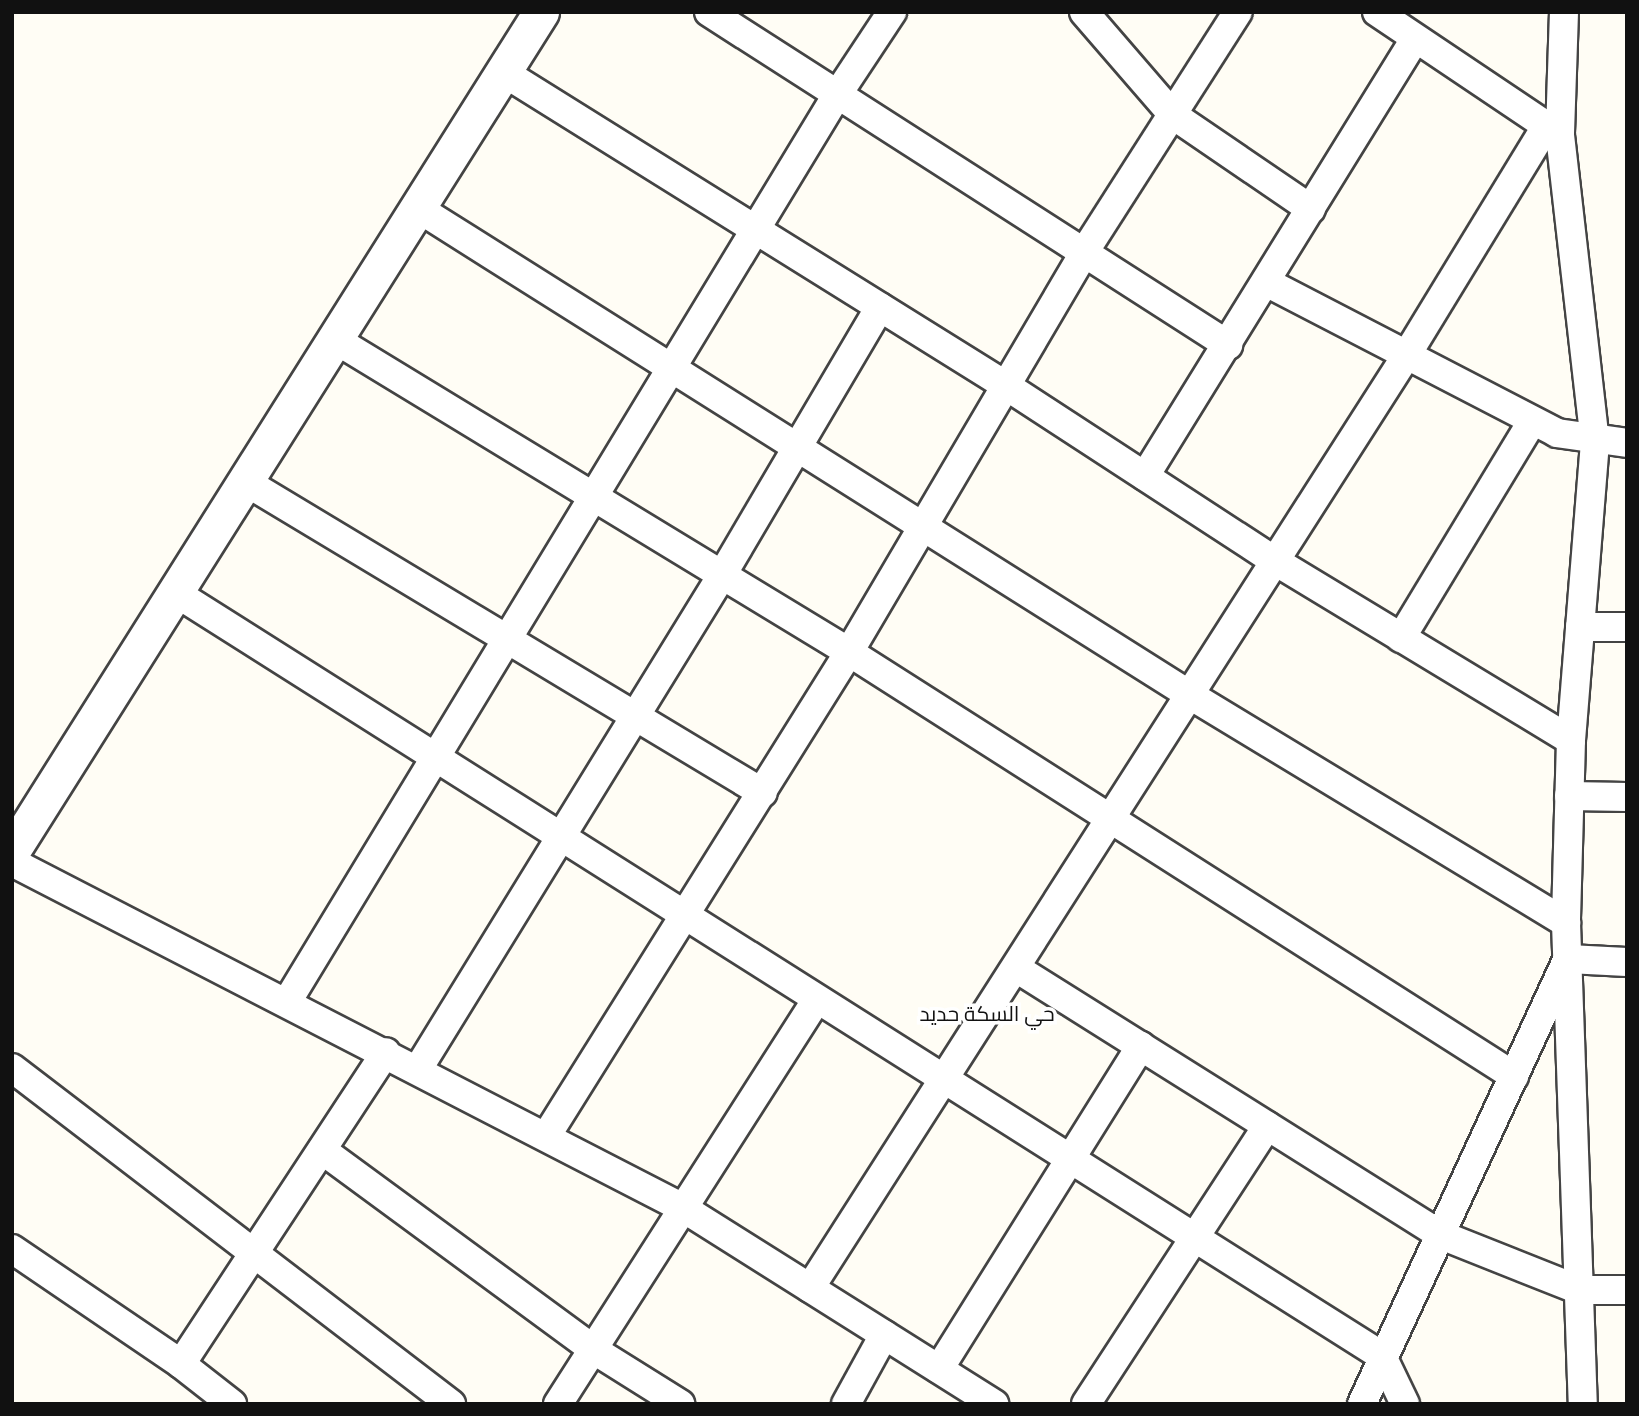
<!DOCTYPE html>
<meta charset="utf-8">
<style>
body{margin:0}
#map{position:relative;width:1639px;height:1416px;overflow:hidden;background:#fffdf5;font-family:"IBM Plex Serif",Cairo,serif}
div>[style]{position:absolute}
.roads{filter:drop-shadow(2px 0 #444) drop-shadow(-2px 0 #444) drop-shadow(0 2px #444) drop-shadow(0 -2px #444)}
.minor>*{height:28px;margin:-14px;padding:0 14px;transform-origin:14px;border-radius:14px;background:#fff}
.tertiary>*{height:35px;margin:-17.5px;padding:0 17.5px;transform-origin:17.5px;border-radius:17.5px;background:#fff}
span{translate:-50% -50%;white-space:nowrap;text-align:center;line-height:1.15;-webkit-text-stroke:7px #fff;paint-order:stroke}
.neighbourhood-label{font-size:21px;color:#111}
.frame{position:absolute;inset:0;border:14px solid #111;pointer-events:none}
</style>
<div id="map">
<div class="roads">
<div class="minor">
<div style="left:709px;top:12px;width:617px;rotate:32.68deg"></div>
<div style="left:1084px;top:12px;width:136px;rotate:49.2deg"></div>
<div style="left:1173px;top:115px;width:167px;rotate:34.3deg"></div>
<div style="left:1377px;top:12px;width:220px;rotate:33.9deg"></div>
<div style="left:1564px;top:12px;width:123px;rotate:91.9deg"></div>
<div style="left:1560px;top:135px;width:309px;rotate:83.5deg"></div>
<div style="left:1595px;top:442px;width:299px;rotate:94.6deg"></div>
<div style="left:1571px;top:740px;width:183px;rotate:91.6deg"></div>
<div style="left:1566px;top:923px;width:481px;rotate:88deg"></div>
<div style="left:503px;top:72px;width:595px;rotate:31.95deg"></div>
<div style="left:1008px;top:387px;width:319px;rotate:33.1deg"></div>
<div style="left:1275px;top:561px;width:346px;rotate:31.2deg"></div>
<div style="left:416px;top:207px;width:915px;rotate:32.23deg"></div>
<div style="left:1190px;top:695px;width:440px;rotate:31.2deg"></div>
<div style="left:1266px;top:282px;width:328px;rotate:27.4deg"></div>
<div style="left:1557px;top:433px;width:71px;rotate:8.1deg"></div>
<div style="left:336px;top:340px;width:600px;rotate:31.31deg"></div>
<div style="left:849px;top:652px;width:789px;rotate:32.52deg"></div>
<div style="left:1145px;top:476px;width:514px;rotate:-58.29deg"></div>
<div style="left:246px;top:482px;width:603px;rotate:31.03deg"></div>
<div style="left:176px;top:593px;width:1427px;rotate:32.32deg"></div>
<div style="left:1382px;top:1356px;width:53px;rotate:64.4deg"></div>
<div style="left:1580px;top:627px;width:47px"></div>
<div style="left:1401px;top:638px;width:253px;rotate:-58.8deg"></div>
<div style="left:1569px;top:796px;width:58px;rotate:1deg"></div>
<div style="left:12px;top:862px;width:755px;rotate:27.28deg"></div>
<div style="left:683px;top:1208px;width:368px;rotate:32.2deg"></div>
<div style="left:1016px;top:968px;width:502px;rotate:32.14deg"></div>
<div style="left:1441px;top:1235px;width:149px;rotate:21.7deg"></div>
<div style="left:1579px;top:1290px;width:48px"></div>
<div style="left:287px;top:1002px;width:1061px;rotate:-58.77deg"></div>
<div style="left:837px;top:95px;width:100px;rotate:-56.5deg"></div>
<div style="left:12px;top:1068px;width:553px;rotate:37.43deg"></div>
<div style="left:418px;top:1069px;width:580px;rotate:-58.39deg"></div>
<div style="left:722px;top:575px;width:311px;rotate:-59.5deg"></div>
<div style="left:547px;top:1135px;width:570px;rotate:-57.98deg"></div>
<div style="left:849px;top:652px;width:462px;rotate:-59.5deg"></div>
<div style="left:1083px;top:254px;width:287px;rotate:-57.4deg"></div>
<div style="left:322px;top:1150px;width:338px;rotate:36.3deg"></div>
<div style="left:594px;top:1350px;width:102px;rotate:32.1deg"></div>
<div style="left:12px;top:1249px;width:204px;rotate:34.2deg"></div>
<div style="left:181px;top:1364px;width:65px;rotate:38.1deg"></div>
<div style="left:810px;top:1288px;width:1106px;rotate:-57.4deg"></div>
<div style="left:1406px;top:356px;width:268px;rotate:-58.6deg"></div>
<div style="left:181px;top:1364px;width:373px;rotate:-56.7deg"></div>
<div style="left:939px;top:1369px;width:381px;rotate:-58deg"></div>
<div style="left:558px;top:1404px;width:479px;rotate:-57.4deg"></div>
<div style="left:846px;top:1404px;width:79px;rotate:-61.2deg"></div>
<div style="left:1086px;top:1404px;width:332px;rotate:-56.9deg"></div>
<div style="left:1362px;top:1404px;width:490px;rotate:-65.2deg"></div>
<div style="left:1568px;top:959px;width:59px;rotate:2.9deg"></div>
</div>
<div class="tertiary">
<div style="left:12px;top:851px;width:992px;rotate:-57.77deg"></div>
</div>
</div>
<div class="neighbourhood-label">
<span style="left:987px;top:1013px">حي السكة حديد</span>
</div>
<div class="frame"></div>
</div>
